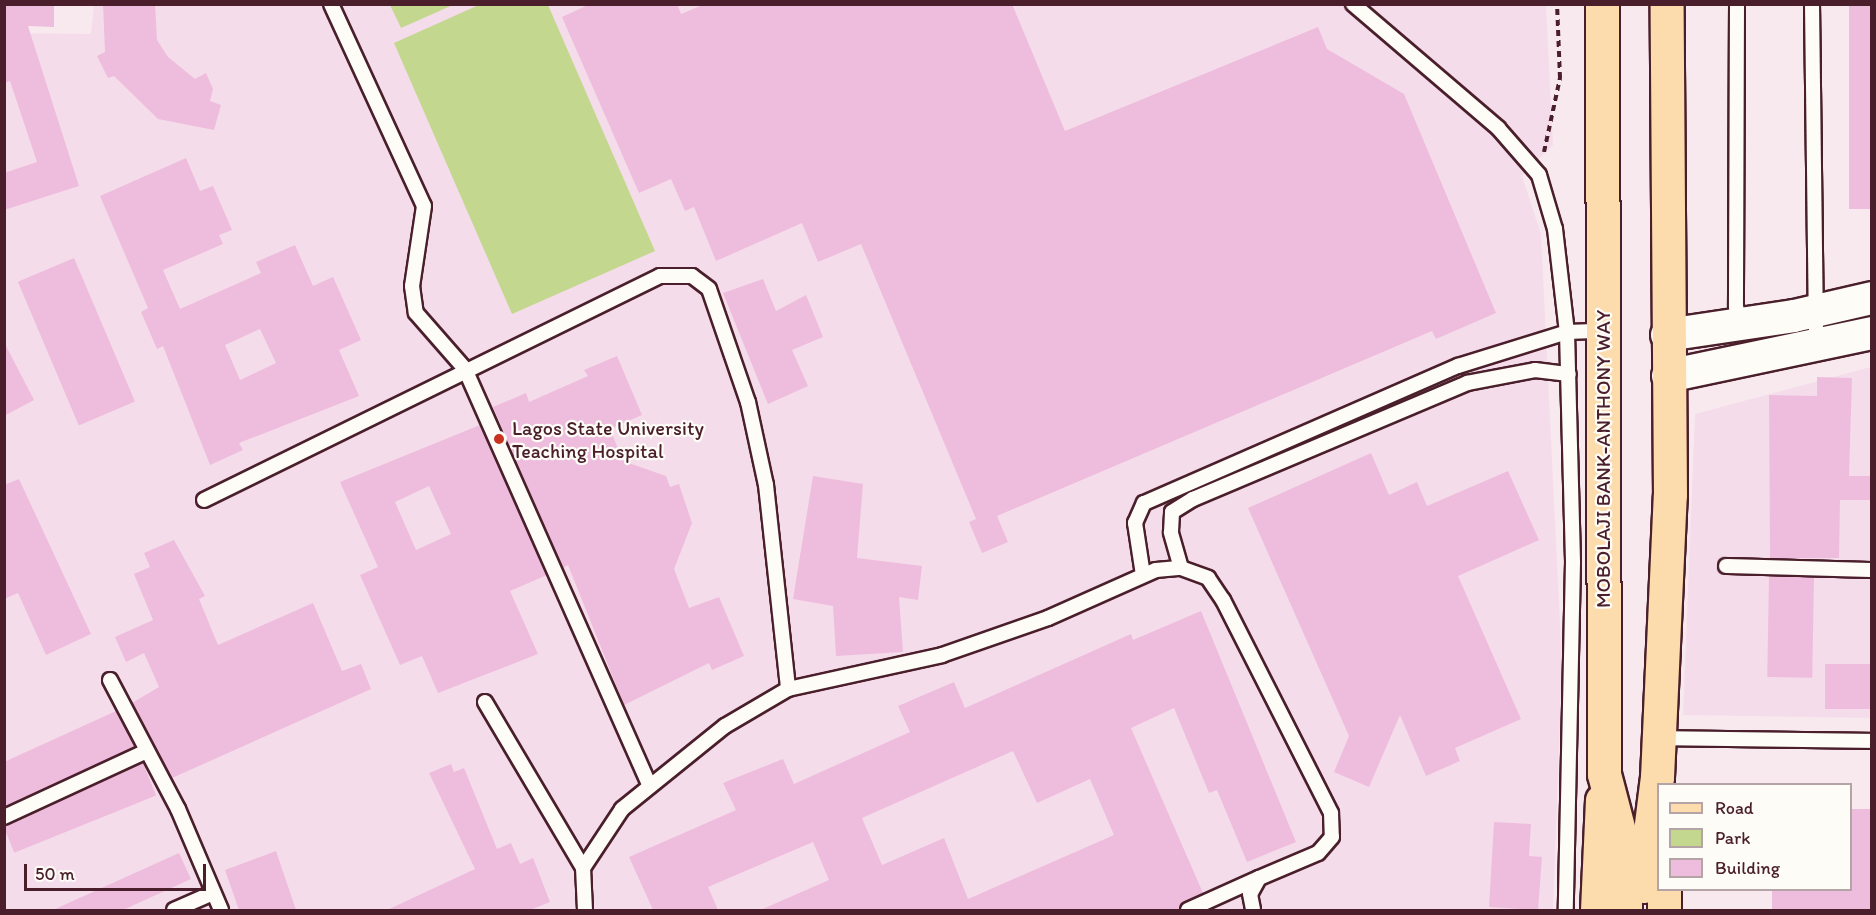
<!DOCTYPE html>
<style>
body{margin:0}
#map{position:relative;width:1876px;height:915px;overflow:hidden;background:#f8e9ef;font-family:Itim,sans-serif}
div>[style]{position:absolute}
.built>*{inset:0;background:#f5dcea}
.green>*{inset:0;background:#c3d88e}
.building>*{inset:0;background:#eebddd;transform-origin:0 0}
.path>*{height:4px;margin-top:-2px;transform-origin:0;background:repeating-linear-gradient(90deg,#4a1f2b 0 6px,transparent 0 10.5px)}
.roads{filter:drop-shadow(2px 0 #4a1f2b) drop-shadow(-2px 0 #4a1f2b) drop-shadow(0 2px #4a1f2b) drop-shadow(0 -2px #4a1f2b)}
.service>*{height:14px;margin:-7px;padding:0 7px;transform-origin:7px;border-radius:7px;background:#fdfcf7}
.tertiary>*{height:32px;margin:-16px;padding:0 16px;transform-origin:16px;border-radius:16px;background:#fdfcf7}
.primary>*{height:33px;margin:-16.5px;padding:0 16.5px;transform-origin:16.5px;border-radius:16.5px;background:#fcdcac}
.dots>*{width:16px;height:16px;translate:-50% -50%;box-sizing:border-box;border:3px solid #fdfcf7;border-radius:50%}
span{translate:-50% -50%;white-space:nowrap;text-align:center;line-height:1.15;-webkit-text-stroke:4.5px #fdfcf7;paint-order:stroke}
.poi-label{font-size:20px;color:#4a1f2b}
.left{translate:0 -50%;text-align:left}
.street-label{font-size:20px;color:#4a1f2b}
.frame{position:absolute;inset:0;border:6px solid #4a1f2b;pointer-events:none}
.legend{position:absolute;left:1657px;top:783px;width:195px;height:108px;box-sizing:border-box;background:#fdfcf7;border:2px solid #b5a4a5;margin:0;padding:8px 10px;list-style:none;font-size:18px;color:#4a1f2b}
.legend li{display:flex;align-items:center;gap:12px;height:30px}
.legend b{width:30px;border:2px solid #b5a4a5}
.scale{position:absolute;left:24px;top:864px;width:182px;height:27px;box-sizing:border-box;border:3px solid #4a1f2b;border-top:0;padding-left:8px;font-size:18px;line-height:21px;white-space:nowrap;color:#4a1f2b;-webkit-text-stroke:4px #fdfcf7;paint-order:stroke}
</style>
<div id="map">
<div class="built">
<div style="clip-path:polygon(94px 4px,1546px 5px,1553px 145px,1522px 176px,1541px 234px,1562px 665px,1553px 910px,5px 910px,5px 33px,91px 34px)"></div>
<div style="clip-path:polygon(1871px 367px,1871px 718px,1683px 715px,1695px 414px)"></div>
</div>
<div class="green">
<div style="clip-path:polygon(481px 4px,548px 5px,655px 251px,512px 314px,394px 43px)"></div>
<div style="clip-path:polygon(390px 5px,453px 5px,401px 28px)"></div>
</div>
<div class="building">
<div style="clip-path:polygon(4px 4px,54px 4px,54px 27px,28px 26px,79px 186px,4px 210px,4px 173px,37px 162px,10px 81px,4px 83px)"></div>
<div style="clip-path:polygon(103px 4px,155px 4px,157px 40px,168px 57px,195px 79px,206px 73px,213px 89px,210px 101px,221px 105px,214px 130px,158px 119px,114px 76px,108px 78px,97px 56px,105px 52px)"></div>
<div style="clip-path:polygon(590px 4px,677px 4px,681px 14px,705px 4px,1012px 4px,1065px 131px,1318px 27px,1327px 49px,1404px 94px,1496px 313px,1436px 339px,1432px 331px,997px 516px,1008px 542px,982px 553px,969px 522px,976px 519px,861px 244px,818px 262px,802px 223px,716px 261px,694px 207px,685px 211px,671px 179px,639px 193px,562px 17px)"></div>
<div style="left:1849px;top:4px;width:23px;height:205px"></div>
<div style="clip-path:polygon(evenodd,186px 158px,200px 191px,213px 186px,232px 230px,219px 235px,223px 244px,163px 270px,180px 309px,261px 273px,256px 262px,295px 245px,313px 286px,333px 277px,361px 340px,339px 350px,359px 396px,239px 443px,243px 450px,210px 465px,163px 346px,157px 349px,141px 312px,148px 308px,100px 196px,186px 158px,260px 329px,276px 363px,240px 380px,225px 345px,260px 329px)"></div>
<div style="left:74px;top:258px;width:156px;height:61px;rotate:67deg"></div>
<div style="clip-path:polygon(763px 279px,776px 311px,806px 295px,823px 337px,792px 350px,808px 386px,768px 404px,723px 293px)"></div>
<div style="clip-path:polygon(4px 342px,34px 400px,4px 416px)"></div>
<div style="clip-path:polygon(617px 356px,642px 415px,610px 429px,623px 461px,666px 476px,670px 487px,679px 484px,692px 523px,674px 569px,689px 608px,719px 597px,744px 656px,712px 670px,709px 663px,624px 705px,568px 565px,563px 568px,493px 407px,526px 393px,529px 402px,588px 376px,584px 370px)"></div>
<div style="clip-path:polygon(1817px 377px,1852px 378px,1849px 476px,1872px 476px,1872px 500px,1840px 500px,1839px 558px,1770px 558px,1769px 395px,1817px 396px)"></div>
<div style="clip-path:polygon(evenodd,480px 425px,547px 575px,510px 591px,538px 654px,438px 693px,422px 656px,400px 665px,360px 575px,378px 567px,340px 482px,480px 425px,429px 486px,451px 534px,416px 550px,395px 502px,429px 486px)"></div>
<div style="clip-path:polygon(1371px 453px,1389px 495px,1417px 482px,1427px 506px,1508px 471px,1539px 540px,1458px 576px,1521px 719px,1455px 748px,1460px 761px,1426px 776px,1400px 715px,1369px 787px,1334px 772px,1349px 736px,1248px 508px)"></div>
<div style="clip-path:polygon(813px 476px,863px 484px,857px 558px,922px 566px,918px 600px,899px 597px,903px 652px,836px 656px,833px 606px,793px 599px)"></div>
<div style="clip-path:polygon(19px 479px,91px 634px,46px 655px,18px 593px,4px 599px,4px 485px)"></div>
<div style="clip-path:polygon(174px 540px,205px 596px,199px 599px,218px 645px,313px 603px,342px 671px,361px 664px,371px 689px,172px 778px,132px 703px,159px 687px,144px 653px,126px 662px,115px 637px,153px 620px,134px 574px,150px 567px,144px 553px)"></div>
<div style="left:1769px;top:576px;width:45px;height:101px;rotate:1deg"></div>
<div style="clip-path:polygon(evenodd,1201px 611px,1296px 842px,1247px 862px,1217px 790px,1209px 793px,1174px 708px,1131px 728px,1203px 893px,1179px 910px,760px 910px,829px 880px,813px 842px,708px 887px,718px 910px,653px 910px,629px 857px,736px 810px,723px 783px,783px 759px,794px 784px,910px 732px,898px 706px,954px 682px,965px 708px,1131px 634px,1133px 640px,1201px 611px,1013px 751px,1037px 803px,1090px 779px,1114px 835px,968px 899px,944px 838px,882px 865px,862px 818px,1013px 751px)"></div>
<div style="left:1825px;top:664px;width:47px;height:45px"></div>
<div style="clip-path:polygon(116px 711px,135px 747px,4px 807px,4px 762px)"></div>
<div style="left:143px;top:763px;width:35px;height:153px;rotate:68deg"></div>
<div style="clip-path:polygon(451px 764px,454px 772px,464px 768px,497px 849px,511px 843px,520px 864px,533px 858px,550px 902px,530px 910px,387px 910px,475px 869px,429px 773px)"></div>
<div style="clip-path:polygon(1851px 809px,1872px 809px,1872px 910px,1772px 910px,1772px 890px,1851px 890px)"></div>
<div style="clip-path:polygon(1494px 822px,1531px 824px,1529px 856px,1542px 857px,1538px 910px,1489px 907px)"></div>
<div style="clip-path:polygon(276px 851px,296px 910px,239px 910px,225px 870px)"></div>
<div style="clip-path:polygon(179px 853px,191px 879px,123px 910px,53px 910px)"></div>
</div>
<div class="path">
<div style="left:1544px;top:152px;width:76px;rotate:-77.8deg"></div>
<div style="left:1560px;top:78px;width:74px;rotate:-92.3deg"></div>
</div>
<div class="roads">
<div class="service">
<div style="left:331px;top:4px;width:222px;rotate:65.3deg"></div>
<div style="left:424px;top:206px;width:81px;rotate:98.5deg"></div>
<div style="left:412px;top:286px;width:27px;rotate:82deg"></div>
<div style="left:416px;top:313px;width:74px;rotate:48.8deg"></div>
<div style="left:465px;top:369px;width:456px;rotate:66.1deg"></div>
<div style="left:1353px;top:4px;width:191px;rotate:40.5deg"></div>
<div style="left:1498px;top:128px;width:62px;rotate:48.9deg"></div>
<div style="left:1539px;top:175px;width:56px;rotate:73.5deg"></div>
<div style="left:1555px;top:229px;width:104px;rotate:83.4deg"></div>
<div style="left:1567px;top:332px;width:230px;rotate:88.5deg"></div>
<div style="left:1573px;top:562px;width:348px;rotate:91.2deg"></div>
<div style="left:1737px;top:4px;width:303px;rotate:90.2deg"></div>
<div style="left:1736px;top:307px;width:19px;rotate:72deg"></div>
<div style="left:1812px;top:4px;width:343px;rotate:89.3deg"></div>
<div style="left:204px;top:500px;width:508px;rotate:-26.16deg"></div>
<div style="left:660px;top:276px;width:32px"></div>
<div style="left:692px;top:276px;width:21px;rotate:37deg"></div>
<div style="left:709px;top:289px;width:120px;rotate:71deg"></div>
<div style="left:748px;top:402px;width:85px;rotate:77.8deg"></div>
<div style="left:766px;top:485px;width:205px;rotate:83.8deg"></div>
<div style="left:1726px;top:566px;width:146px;rotate:1.6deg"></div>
<div style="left:1181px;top:568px;width:37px;rotate:-106deg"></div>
<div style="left:1171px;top:532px;width:20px;rotate:-87deg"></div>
<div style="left:1172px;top:512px;width:25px;rotate:-32deg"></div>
<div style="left:1193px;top:499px;width:298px;rotate:-22.9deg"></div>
<div style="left:1467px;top:383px;width:69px;rotate:-10.8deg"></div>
<div style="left:1535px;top:370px;width:34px;rotate:7deg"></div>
<div style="left:1143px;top:575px;width:53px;rotate:-98.7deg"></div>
<div style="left:1135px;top:523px;width:22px;rotate:-66deg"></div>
<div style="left:1144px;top:503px;width:343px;rotate:-23.6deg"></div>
<div style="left:1458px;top:366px;width:114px;rotate:-17.3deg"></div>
<div style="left:1567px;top:332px;width:34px;rotate:-2deg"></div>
<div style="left:110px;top:680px;width:146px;rotate:62.2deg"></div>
<div style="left:178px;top:809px;width:110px;rotate:66.9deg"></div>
<div style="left:485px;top:702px;width:193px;rotate:59.4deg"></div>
<div style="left:1659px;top:738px;width:213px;rotate:0.8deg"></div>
<div style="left:4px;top:817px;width:157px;rotate:-24.8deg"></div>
<div style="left:174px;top:910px;width:43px;rotate:-23.6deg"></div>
<div style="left:585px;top:910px;width:42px;rotate:-92.7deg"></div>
<div style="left:583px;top:868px;width:71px;rotate:-56.5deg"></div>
<div style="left:622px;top:809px;width:132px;rotate:-38.9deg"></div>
<div style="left:725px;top:726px;width:73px;rotate:-30.4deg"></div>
<div style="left:788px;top:689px;width:158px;rotate:-12.4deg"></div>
<div style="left:942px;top:655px;width:112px;rotate:-19.2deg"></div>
<div style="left:1048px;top:618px;width:118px;rotate:-24deg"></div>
<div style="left:1156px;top:570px;width:25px;rotate:-5deg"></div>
<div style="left:1181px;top:568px;width:29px;rotate:20deg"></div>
<div style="left:1208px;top:578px;width:27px;rotate:56deg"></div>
<div style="left:1223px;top:600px;width:239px;rotate:63.1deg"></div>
<div style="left:1331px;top:813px;width:24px;rotate:88deg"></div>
<div style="left:1332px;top:837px;width:21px;rotate:131deg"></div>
<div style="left:1318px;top:853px;width:64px;rotate:157deg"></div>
<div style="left:1259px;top:878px;width:18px;rotate:119deg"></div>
<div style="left:1250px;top:894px;width:16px;rotate:79deg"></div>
<div style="left:1188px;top:910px;width:78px;rotate:-24.3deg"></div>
</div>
<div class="tertiary">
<div style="left:1667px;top:335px;width:128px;rotate:-8.5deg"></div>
<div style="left:1794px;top:316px;width:80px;rotate:-13deg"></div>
<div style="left:1668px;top:376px;width:208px;rotate:-11.9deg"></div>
</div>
<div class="primary">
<div style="left:1602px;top:4px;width:770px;rotate:89.85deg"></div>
<div style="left:1604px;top:774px;width:83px;rotate:75.3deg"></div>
<div style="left:1625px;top:854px;width:56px;rotate:90deg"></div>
<div style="left:1643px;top:886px;width:110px;rotate:-82.7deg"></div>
<div style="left:1657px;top:777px;width:282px;rotate:-87.4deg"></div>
<div style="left:1670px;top:495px;width:491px;rotate:-90.4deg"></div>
<div style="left:1597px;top:910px;width:110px;rotate:-87.4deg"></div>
<div style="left:1664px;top:910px;width:20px;rotate:-90deg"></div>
</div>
</div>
<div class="dots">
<div style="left:499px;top:439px;background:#c8321e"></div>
</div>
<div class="poi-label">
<span class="left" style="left:512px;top:440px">Lagos State University<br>Teaching Hospital</span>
</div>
<div class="street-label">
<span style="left:1603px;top:459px;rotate:-90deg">MOBOLAJI BANK-ANTHONY WAY</span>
</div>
<div class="frame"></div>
<ul class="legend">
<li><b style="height:8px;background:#fcdcac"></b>Road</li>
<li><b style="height:16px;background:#c3d88e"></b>Park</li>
<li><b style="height:16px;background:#eebddd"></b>Building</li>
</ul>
<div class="scale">50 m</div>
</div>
